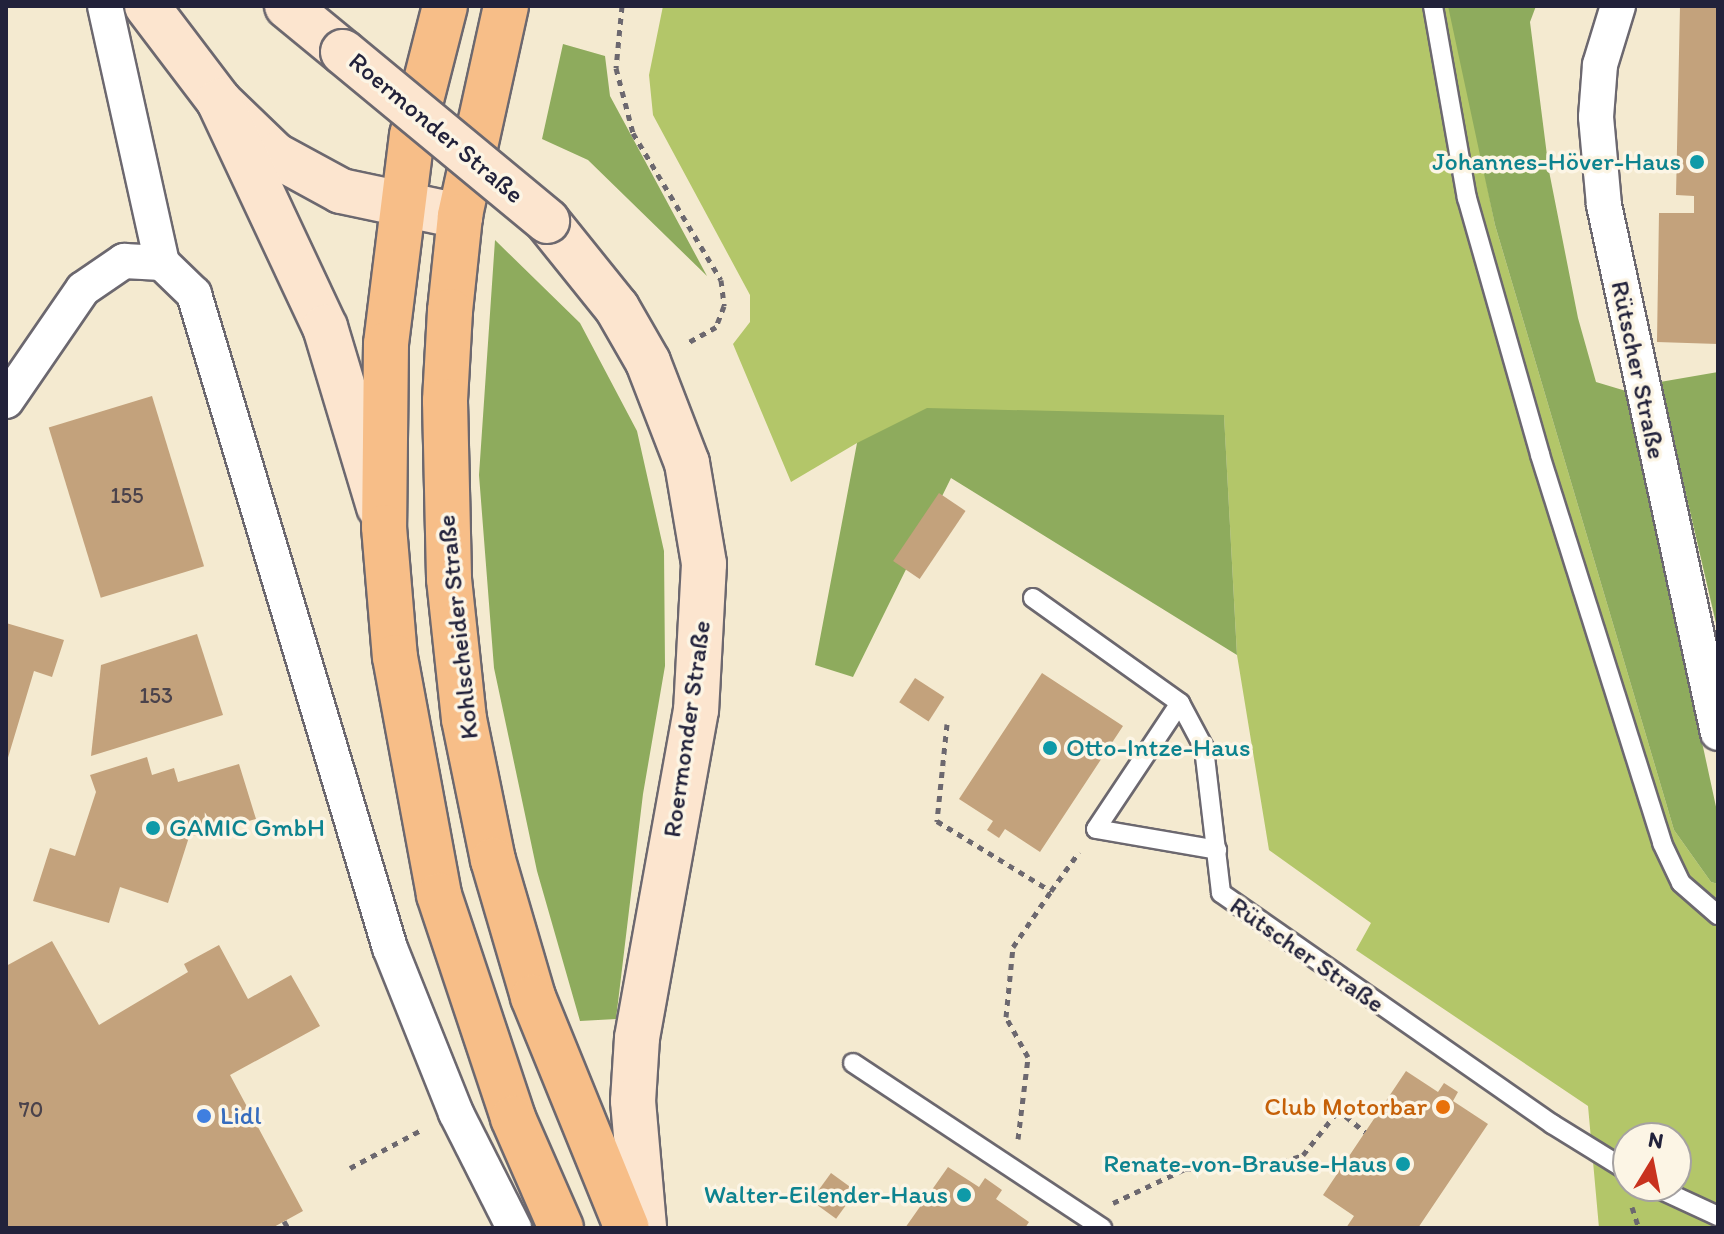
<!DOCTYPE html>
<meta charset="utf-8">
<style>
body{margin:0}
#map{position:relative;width:1724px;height:1234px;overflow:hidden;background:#f4ead0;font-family:Itim,sans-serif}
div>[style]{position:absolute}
.green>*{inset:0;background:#b3c669}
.forest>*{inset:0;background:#8eab5d}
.building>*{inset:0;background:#c3a27c;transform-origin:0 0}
.path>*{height:5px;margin-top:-2.5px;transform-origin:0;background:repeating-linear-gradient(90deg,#6c686f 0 6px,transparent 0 12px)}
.roads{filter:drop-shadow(2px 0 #6c686f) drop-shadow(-2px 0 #6c686f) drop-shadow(0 2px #6c686f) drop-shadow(0 -2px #6c686f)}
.service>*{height:18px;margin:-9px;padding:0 9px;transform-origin:9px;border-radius:9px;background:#fff}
.minor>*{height:34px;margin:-17px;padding:0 17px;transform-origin:17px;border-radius:17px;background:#fff}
.secondary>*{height:44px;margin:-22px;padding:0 22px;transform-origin:22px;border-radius:22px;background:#fce5cf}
.primary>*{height:44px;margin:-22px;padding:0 22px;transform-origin:22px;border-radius:22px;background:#f7be88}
.bridges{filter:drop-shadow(2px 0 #6c686f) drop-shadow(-2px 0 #6c686f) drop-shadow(0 2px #6c686f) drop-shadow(0 -2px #6c686f)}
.secondary-bridge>*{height:44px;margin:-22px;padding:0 22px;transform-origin:22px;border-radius:22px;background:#fce5cf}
.dots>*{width:22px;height:22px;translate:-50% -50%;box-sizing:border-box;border:4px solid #fcf5e5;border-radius:50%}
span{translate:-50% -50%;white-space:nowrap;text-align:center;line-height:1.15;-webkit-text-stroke:7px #fcf5e5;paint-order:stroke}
.number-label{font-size:22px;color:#4a424b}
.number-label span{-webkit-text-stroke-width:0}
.street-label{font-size:26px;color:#22223b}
.culture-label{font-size:26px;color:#0d838f}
.right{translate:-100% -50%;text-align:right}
.left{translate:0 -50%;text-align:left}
.food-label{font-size:26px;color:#c56008}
.shop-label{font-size:26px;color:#366cbe}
.frame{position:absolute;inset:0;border:8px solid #22223b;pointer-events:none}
.north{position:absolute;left:1612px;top:1122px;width:80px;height:80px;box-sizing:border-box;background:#fcf5e5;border:2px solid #a5a1a1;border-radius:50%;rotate:10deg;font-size:22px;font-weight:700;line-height:32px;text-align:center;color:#22223b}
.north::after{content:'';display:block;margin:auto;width:28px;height:36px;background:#c8321e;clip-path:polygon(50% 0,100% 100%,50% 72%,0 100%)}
</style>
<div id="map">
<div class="green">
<div style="clip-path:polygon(evenodd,663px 6px,1451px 6px,1495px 225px,1674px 830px,1711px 882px,1718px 884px,1718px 1228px,1599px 1228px,1588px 1106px,1356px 950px,1371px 923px,1269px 850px,1237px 655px,1224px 416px,857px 443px,791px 482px,733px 344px,750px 322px,750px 295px,653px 115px,649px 75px,663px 6px,1628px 1138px,1676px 1138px,1676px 1186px,1628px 1186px,1628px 1138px)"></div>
</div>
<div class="forest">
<div style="clip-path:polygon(1448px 6px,1536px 6px,1530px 22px,1549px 171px,1578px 318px,1596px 382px,1626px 391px,1718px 816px,1718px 884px,1711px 882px,1674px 830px,1495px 225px)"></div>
<div style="clip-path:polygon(563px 44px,605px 56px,610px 96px,707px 276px,588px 160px,542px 139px)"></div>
<div style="clip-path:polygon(495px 240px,580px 323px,637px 431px,664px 551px,665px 666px,643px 794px,616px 1019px,580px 1021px,537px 871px,494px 668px,479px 475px)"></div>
<div style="clip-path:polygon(1718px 372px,1718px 632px,1660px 382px)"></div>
<div style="clip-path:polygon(927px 408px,1224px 415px,1237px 655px,951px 478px,853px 677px,815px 665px,857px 443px)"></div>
</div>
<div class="building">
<div style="clip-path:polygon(1680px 6px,1718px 6px,1718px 344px,1657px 342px,1659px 213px,1694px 213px,1694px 196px,1676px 195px)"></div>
<div style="left:152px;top:396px;width:178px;height:108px;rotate:73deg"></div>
<div style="left:939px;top:493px;width:32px;height:82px;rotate:34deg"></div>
<div style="clip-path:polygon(6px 623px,64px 640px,52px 677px,34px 671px,7px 761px)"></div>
<div style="clip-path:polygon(197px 634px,223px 715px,91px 756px,101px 665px)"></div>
<div style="clip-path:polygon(1042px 673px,1123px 726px,1040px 852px,1005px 829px,999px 838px,987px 830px,993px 821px,959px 799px)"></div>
<div style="left:915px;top:678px;width:35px;height:29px;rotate:33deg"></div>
<div style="clip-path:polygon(147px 757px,152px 775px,174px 768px,178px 782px,239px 764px,256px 819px,189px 837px,168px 903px,120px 887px,109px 923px,33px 901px,50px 848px,75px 856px,96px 792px,90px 775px)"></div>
<div style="clip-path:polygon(52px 941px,99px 1025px,188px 972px,184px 964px,219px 945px,248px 999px,291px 975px,320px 1026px,230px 1075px,303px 1211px,272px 1228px,6px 1228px,6px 966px)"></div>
<div style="clip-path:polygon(1406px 1071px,1438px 1092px,1444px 1083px,1458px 1092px,1453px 1101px,1488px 1124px,1418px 1228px,1346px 1228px,1354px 1216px,1323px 1195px)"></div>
<div style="clip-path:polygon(948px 1167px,979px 1187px,985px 1178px,1002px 1190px,996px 1199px,1029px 1222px,1025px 1228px,905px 1228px)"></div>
<div style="left:831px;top:1173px;width:31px;height:34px;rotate:36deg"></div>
</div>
<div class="path">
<div style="left:622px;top:6px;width:62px;rotate:95.5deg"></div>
<div style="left:616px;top:68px;width:67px;rotate:75.3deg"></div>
<div style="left:633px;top:133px;width:171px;rotate:59.1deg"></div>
<div style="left:721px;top:280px;width:26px;rotate:83deg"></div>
<div style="left:724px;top:306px;width:22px;rotate:111deg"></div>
<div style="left:716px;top:327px;width:35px;rotate:151deg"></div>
<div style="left:947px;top:724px;width:98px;rotate:95.9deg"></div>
<div style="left:937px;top:821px;width:134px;rotate:31.6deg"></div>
<div style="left:1051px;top:891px;width:48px;rotate:-54.3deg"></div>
<div style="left:1327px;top:1101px;width:49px;rotate:39.2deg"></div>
<div style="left:1018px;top:1139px;width:83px;rotate:-83deg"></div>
<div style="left:1028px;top:1057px;width:46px;rotate:-118.8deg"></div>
<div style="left:1006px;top:1017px;width:70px;rotate:-84.3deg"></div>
<div style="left:1013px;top:947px;width:68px;rotate:-55.8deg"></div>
<div style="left:350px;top:1168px;width:83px;rotate:-28.1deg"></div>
<div style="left:1113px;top:1203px;width:80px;rotate:-25.3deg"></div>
<div style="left:1185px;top:1169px;width:97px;rotate:-4.1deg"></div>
<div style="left:1282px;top:1162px;width:22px;rotate:-18deg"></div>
<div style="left:1303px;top:1155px;width:56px;rotate:-51.5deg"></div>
<div style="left:1632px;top:1207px;width:22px;rotate:72deg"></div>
<div style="left:284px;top:1221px;width:8px;rotate:60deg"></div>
</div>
<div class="roads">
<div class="service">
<div style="left:1433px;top:6px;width:195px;rotate:80deg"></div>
<div style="left:1467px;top:198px;width:267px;rotate:74.1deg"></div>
<div style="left:1540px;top:455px;width:407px;rotate:72.5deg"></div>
<div style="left:1662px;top:843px;width:44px;rotate:64.6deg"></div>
<div style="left:1681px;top:883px;width:49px;rotate:40.9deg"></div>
<div style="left:1033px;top:598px;width:181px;rotate:35.5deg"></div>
<div style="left:1180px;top:703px;width:51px;rotate:61.9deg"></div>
<div style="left:1204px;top:748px;width:146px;rotate:83.3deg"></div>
<div style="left:1221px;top:893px;width:404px;rotate:34.9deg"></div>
<div style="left:1552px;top:1124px;width:89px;rotate:31.7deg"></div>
<div style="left:1180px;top:703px;width:151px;rotate:123.7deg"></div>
<div style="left:1096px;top:829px;width:123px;rotate:9.8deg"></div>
<div style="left:853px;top:1063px;width:299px;rotate:33.5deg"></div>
<div style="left:1653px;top:1186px;width:72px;rotate:24.8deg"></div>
</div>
<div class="minor">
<div style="left:105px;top:6px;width:263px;rotate:77.5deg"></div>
<div style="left:162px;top:263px;width:45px;rotate:44.1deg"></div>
<div style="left:194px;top:294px;width:683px;rotate:73.32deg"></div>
<div style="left:390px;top:948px;width:178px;rotate:68.2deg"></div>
<div style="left:456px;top:1113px;width:129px;rotate:63.2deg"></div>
<div style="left:1618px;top:6px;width:62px;rotate:107deg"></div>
<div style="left:1600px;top:65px;width:52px;rotate:94.4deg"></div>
<div style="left:1596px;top:117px;width:88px;rotate:84.8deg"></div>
<div style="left:1604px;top:205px;width:540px;rotate:77.82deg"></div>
<div style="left:6px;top:401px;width:136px;rotate:-55.5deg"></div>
<div style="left:83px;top:289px;width:50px;rotate:-34.3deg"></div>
<div style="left:124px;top:261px;width:38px;rotate:3deg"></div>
</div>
<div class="secondary">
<div style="left:147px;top:6px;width:119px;rotate:52.8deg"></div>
<div style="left:219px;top:101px;width:78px;rotate:44deg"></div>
<div style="left:275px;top:155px;width:75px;rotate:28.6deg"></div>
<div style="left:341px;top:191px;width:122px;rotate:11.9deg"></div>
<div style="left:287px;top:6px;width:72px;rotate:39.4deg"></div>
<div style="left:219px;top:101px;width:250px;rotate:64.9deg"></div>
<div style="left:325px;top:327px;width:188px;rotate:73.3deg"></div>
<div style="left:547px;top:221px;width:112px;rotate:51.2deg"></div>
<div style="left:617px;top:308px;width:62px;rotate:60.1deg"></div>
<div style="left:648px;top:362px;width:108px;rotate:68.9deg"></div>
<div style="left:687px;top:463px;width:102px;rotate:80.4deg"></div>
<div style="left:704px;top:564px;width:146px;rotate:93.1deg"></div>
<div style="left:696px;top:710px;width:333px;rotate:100.2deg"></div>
<div style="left:637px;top:1038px;width:63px;rotate:93.6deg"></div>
<div style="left:633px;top:1101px;width:127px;rotate:85deg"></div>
</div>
<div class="primary">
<div style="left:445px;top:6px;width:133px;rotate:104.3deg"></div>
<div style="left:412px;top:135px;width:211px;rotate:97.1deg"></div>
<div style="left:386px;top:344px;width:183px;rotate:90.6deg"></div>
<div style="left:384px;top:527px;width:130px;rotate:85.2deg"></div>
<div style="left:395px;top:657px;width:242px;rotate:79.5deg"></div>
<div style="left:439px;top:895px;width:235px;rotate:71.6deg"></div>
<div style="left:513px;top:1118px;width:120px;rotate:66.4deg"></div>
<div style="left:506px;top:6px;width:215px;rotate:102.4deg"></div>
<div style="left:460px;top:216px;width:96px;rotate:96deg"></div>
<div style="left:450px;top:311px;width:90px;rotate:93.2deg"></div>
<div style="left:445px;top:401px;width:178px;rotate:88.7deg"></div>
<div style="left:449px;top:579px;width:141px;rotate:83.9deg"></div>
<div style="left:464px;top:719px;width:144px;rotate:78.4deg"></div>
<div style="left:493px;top:860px;width:143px;rotate:73.7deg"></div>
<div style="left:533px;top:997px;width:249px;rotate:67.9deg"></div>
</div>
</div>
<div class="bridges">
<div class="secondary-bridge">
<div style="left:343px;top:52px;width:265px;rotate:39.6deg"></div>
</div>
</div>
<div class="dots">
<div style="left:1697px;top:162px;background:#0f9aa8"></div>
<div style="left:1050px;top:748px;background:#0f9aa8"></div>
<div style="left:153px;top:828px;background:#0f9aa8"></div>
<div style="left:1443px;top:1107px;background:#e8710a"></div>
<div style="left:204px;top:1116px;background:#3f7fe0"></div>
<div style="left:1403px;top:1164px;background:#0f9aa8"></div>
<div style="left:964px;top:1195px;background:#0f9aa8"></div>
</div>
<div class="number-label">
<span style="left:127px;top:496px">155</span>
<span style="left:156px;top:696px">153</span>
<span style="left:31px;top:1110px">70</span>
</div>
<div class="street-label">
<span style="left:436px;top:128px;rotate:40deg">Roermonder Straße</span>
<span style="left:1638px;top:370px;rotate:78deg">Rütscher Straße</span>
<span style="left:458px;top:627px;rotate:-96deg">Kohlscheider Straße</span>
<span style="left:687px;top:729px;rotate:-82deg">Roermonder Straße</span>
<span style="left:1307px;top:955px;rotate:35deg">Rütscher Straße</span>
</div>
<div class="culture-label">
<span class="right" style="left:1681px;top:162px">Johannes-Höver-Haus</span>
<span class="left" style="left:1066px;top:748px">Otto-Intze-Haus</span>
<span class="left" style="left:169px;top:828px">GAMIC GmbH</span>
<span class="right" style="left:1387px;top:1164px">Renate-von-Brause-Haus</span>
<span class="right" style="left:948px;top:1195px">Walter-Eilender-Haus</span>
</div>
<div class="food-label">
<span class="right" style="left:1427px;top:1107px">Club Motorbar</span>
</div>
<div class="shop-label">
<span class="left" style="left:220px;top:1116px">Lidl</span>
</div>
<div class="frame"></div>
<div class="north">N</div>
</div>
